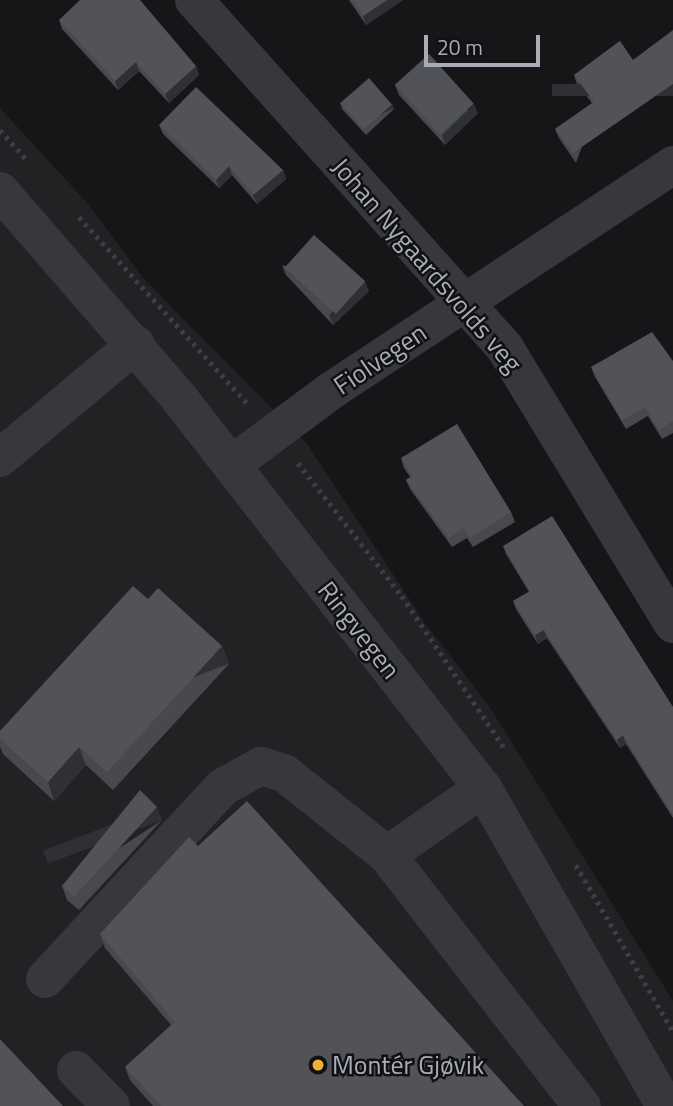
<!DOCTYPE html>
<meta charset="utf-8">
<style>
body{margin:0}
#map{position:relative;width:673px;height:1106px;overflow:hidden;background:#161618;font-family:"Titillium Web",sans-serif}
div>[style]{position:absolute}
.built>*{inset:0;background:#222225}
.path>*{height:4.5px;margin-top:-2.25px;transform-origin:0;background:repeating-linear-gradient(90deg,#3d3f44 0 3.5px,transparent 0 8.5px)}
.minor>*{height:38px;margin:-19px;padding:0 19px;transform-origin:19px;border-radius:19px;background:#37383d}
.wall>*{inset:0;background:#47494d}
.shaded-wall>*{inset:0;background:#2f3033;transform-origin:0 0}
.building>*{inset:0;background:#525359;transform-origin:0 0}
.dots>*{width:19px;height:19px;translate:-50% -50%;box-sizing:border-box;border:4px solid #111113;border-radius:50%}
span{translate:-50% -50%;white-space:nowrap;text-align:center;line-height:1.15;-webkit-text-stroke:5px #111113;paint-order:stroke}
.street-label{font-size:26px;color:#a8adb8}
.poi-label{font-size:26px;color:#a8adb8}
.left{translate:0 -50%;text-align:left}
.scale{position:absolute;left:424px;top:35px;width:116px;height:32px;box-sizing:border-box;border:4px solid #a8adb8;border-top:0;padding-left:9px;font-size:21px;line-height:24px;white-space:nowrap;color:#a8adb8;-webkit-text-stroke:5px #111113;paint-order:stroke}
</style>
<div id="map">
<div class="built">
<div style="clip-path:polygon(0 108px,89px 205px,143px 278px,307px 444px,425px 623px,489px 706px,673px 1001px,673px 1106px,0 1106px)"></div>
</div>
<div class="path">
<div style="left:0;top:130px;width:39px;rotate:48deg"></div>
<div style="left:79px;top:217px;width:253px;rotate:47.9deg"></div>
<div style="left:298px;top:463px;width:169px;rotate:52deg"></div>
<div style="left:402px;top:596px;width:182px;rotate:56deg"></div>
<div style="left:576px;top:865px;width:192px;rotate:59.7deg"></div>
</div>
<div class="minor">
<div style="left:194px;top:0;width:467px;rotate:48.2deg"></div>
<div style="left:505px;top:348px;width:323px;rotate:58.7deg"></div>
<div style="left:0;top:191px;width:274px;rotate:49.1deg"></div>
<div style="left:179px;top:398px;width:494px;rotate:52.1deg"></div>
<div style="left:483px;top:788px;width:366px;rotate:60.2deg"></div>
<div style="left:0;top:458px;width:177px;rotate:-40deg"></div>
<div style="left:231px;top:465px;width:126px;rotate:-36.6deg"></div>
<div style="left:332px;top:390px;width:409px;rotate:-33.4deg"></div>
<div style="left:387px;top:855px;width:117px;rotate:-34.9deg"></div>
<div style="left:45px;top:979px;width:262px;rotate:-47.2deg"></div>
<div style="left:223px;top:787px;width:43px;rotate:-28.9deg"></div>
<div style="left:261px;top:766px;width:24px;rotate:17deg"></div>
<div style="left:284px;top:773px;width:132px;rotate:38.5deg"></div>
<div style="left:387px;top:855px;width:318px;rotate:52.2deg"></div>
<div style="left:76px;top:1070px;width:50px;rotate:45.8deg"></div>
</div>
<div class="wall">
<div style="clip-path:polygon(349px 0,403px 0,366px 25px)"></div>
<div style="clip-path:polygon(59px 20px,196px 66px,199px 75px,169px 103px,139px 71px,118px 90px,62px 29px)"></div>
<div style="clip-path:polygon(620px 41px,576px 163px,559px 138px,555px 129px,592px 103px,577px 84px,574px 75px)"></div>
<div style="clip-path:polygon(395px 85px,478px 113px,445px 145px,399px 95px)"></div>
<div style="clip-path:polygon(340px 103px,392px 104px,394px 109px,366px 135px,342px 109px)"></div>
<div style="clip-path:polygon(159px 125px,283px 170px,286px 179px,257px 204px,232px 175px,219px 188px,163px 134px)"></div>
<div style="clip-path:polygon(282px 265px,369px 291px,333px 325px,286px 275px)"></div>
<div style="clip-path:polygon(673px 361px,673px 433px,662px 439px,648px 416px,626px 429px,595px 377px,591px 367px)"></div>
<div style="clip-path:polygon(401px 458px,511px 512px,515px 522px,473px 547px,467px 538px,452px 547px,410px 489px,406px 480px,410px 477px,404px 468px)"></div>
<div style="clip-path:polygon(503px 546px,673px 707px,673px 818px,626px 744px,620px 748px,547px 638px,538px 644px,516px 609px,513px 601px,529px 592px,506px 554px)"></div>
<div style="clip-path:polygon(148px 599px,222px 646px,229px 664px,113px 790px,86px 765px,54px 801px,3px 754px,0 746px,0 731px)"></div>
<div style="clip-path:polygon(162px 820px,79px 910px,67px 900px,62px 886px)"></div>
<div style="clip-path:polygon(198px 846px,524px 1106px,153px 1106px,130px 1080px,125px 1067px,171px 1025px,105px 948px,100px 934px)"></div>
</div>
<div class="shaded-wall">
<div style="clip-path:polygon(387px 0,403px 0,366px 25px,363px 16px)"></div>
<div style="clip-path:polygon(136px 62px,139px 71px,118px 90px,115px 81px)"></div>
<div style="clip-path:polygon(196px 66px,199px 75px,169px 103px,165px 94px)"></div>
<div style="left:673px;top:84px;width:12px;height:121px;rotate:90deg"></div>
<div style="left:392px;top:104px;width:5px;height:38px;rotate:68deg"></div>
<div style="clip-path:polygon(474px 104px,478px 113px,445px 145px,442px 135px)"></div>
<div style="clip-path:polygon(229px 166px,232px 175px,219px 188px,216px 180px)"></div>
<div style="clip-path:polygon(283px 170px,286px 179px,257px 204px,253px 195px)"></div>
<div style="clip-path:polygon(365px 281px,369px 291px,333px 325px,329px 315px)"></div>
<div style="clip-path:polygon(544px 630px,547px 638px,538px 644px,535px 635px)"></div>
<div style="left:222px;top:646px;width:19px;height:171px;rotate:69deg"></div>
<div style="clip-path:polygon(623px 735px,626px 744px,620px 748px,617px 740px)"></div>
<div style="clip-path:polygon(79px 747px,86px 765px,54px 801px,48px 782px)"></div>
<div style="left:157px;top:807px;width:14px;height:122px;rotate:69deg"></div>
</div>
<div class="building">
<div style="clip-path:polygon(80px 0,140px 0,196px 66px,165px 94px,136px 62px,115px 81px,59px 20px)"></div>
<div style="clip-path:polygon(352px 0,387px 0,363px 16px)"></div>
<div style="clip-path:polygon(673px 30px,673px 84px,573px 153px,555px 129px,594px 102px,574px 75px,620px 41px,633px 60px)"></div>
<div style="left:429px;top:54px;width:67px;height:46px;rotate:48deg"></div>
<div style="left:369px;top:78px;width:35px;height:38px;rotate:49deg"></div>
<div style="clip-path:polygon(196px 87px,283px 170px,253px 195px,229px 166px,216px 180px,159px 125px)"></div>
<div style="left:314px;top:235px;width:69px;height:44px;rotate:42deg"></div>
<div style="clip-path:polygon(652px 332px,673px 361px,673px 421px,659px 430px,645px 407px,622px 420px,591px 367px)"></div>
<div style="clip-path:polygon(457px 424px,511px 512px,470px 538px,464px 528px,449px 538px,406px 480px,412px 476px,401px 458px)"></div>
<div style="clip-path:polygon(552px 516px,673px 707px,673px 815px,623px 735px,617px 740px,544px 630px,535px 635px,513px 601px,530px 591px,503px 546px)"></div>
<div style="clip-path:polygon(133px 586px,148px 599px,158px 588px,222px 646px,107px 772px,79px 747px,48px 782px,0 739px,0 731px)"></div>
<div style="clip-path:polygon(140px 790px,157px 807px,74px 897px,62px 886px)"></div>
<div style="clip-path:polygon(247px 801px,524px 1106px,161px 1106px,125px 1067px,175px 1022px,100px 934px,189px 837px,198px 846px)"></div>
<div style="clip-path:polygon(0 1039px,63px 1106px,0 1106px)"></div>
</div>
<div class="dots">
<div style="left:318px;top:1065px;background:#f2b134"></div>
</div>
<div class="street-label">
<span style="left:427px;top:265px;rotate:49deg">Johan Nygaardsvolds veg</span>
<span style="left:380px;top:359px;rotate:-34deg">Fiolvegen</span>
<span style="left:359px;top:630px;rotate:52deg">Ringvegen</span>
</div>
<div class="poi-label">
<span class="left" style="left:332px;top:1065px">Montér Gjøvik</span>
</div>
<div class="scale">20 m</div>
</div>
